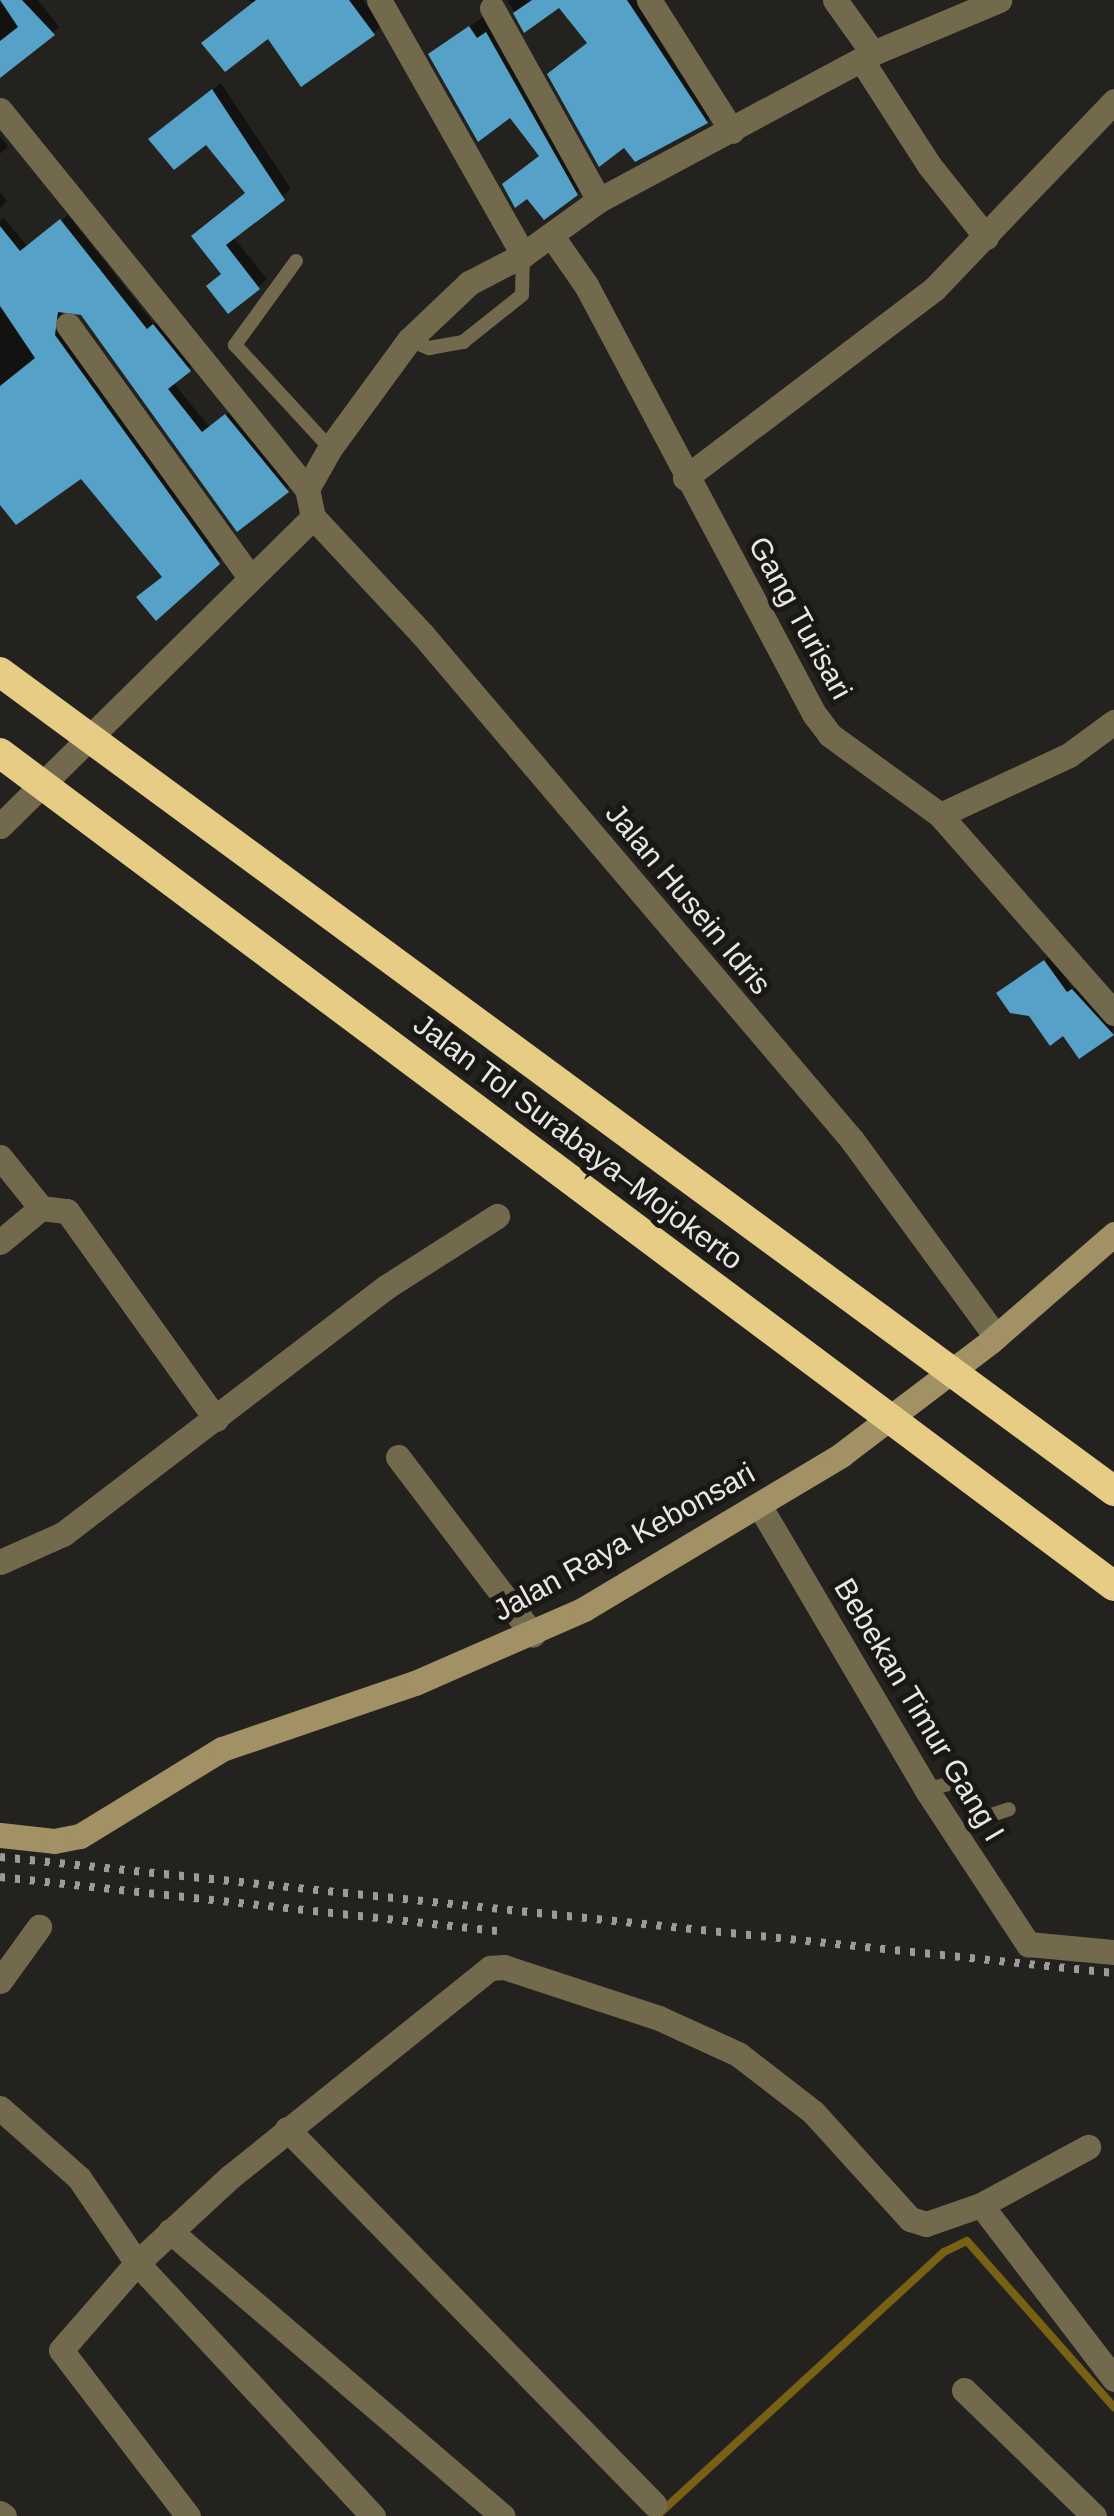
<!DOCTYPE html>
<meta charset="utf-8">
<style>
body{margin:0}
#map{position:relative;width:1114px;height:2516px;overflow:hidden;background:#23221e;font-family:Helvetica,sans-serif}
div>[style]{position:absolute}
.shadow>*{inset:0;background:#0007}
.stream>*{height:8px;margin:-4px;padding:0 4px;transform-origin:4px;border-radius:4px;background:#786015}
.building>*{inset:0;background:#55a1c7}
.lane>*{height:14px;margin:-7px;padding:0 7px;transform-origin:7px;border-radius:7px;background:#73694d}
.street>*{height:25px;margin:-12.5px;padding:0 12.5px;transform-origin:12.5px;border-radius:12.5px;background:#73694d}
.secondary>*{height:25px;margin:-12.5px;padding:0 12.5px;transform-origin:12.5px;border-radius:12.5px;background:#a19164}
.rail>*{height:8px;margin-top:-4px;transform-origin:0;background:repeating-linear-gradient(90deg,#9c9b98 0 5px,transparent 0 15px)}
.highway-bridge>*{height:30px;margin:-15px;padding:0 15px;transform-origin:15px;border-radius:15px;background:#e7cc86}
span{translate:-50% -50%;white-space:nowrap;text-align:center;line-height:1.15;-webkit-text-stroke:10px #1a1815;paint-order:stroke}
.street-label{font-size:30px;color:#e8e7e5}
</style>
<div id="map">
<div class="shadow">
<div style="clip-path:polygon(0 0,38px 0,59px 27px,0 72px)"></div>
<div style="clip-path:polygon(246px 0,363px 0,381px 26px,373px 33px)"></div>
<div style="clip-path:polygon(507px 0,635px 0,712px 116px,706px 121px,560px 5px,525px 29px)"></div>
<div style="clip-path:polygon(486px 15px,582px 188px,576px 193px,510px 114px,437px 49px)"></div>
<div style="clip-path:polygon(221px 83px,291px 189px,233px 237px,267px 279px,258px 287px,223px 273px,194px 236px,247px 192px,207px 141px,160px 131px)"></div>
<div style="clip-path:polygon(0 136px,8px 146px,0 154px)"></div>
<div style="clip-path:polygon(0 192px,7px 201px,0 208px)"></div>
<div style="clip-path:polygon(68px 215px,154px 324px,160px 320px,195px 363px,173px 382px,210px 428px,233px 410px,293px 484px,238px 528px,83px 313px,62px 311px,60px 327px,225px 555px,156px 618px,164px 576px,82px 476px,0 501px,0 221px,4px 218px,27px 246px)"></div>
<div style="clip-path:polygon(1050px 956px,1073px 989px,1078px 986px,1114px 1025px,1112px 1033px,1080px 1056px,1064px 1033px,1004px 988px)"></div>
</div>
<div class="stream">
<div style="left:660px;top:2513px;width:386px;rotate:-42.6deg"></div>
<div style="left:944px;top:2252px;width:25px;rotate:-26deg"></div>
<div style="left:967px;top:2241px;width:222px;rotate:48.5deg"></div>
</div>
<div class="building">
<div style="clip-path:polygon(0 0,22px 0,55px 35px,0 78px,0 41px,18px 27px)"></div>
<div style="clip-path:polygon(256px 0,349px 0,375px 35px,301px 87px,268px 39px,225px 72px,201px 43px)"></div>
<div style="clip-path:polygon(532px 0,627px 0,708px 123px,635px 162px,624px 148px,599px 167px,547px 74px,587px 43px,559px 8px,524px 33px,513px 13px)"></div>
<div style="clip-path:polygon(469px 26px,477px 38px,486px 32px,578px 195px,544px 220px,527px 199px,515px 208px,502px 184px,539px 156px,510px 118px,478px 142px,428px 54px)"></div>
<div style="clip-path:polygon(212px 89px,285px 200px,226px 245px,260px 289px,228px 314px,206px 286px,221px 274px,191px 236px,245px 193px,206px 145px,174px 170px,148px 139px)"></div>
<div style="clip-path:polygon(60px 219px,147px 329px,153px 324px,191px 371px,168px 389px,202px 432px,225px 414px,289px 492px,237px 532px,81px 315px,58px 312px,55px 335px,220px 564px,156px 621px,136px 597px,162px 577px,81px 479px,16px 525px,0 505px,0 386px,35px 358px,0 306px,0 226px,20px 251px)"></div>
<div style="clip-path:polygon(1044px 960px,1067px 992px,1072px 989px,1114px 1035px,1079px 1059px,1063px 1036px,1050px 1046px,1029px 1016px,1010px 1013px,996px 993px)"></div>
</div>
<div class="lane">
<div style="left:296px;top:261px;width:104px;rotate:126deg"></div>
<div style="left:235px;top:345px;width:140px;rotate:47.3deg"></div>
<div style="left:409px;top:340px;width:22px;rotate:22deg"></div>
<div style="left:429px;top:348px;width:35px;rotate:-10deg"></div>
<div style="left:463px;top:342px;width:75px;rotate:-38.5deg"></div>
<div style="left:522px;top:295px;width:40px;rotate:-88.6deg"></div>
<div style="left:926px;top:1789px;width:29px;rotate:-12deg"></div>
<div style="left:954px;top:1783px;width:46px;rotate:47.6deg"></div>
<div style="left:985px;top:1817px;width:25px;rotate:-18deg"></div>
</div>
<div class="street">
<div style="left:379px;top:0;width:293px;rotate:60.5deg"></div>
<div style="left:649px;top:0;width:155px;rotate:57.6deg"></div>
<div style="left:835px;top:0;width:65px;rotate:54.4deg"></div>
<div style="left:492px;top:8px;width:220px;rotate:60.9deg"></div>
<div style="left:862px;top:61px;width:124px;rotate:57.2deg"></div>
<div style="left:929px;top:165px;width:92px;rotate:51.6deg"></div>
<div style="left:0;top:110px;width:488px;rotate:51deg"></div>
<div style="left:551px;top:235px;width:61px;rotate:55deg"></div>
<div style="left:586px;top:285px;width:487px;rotate:62deg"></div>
<div style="left:815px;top:715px;width:25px;rotate:53deg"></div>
<div style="left:830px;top:735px;width:136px;rotate:36deg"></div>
<div style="left:940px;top:815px;width:264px;rotate:48.7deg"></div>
<div style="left:68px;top:325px;width:311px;rotate:54.2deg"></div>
<div style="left:685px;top:478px;width:313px;rotate:-37.2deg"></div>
<div style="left:934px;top:289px;width:260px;rotate:-46.2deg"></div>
<div style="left:313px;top:517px;width:161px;rotate:47deg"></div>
<div style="left:423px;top:635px;width:663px;rotate:49.65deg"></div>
<div style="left:852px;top:1140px;width:244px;rotate:53.8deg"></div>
<div style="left:940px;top:815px;width:142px;rotate:-24.9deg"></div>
<div style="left:1069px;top:755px;width:56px;rotate:-36.3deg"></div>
<div style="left:0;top:826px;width:440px;rotate:-44.6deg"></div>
<div style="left:313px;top:517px;width:29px;rotate:-102deg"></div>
<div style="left:307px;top:489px;width:47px;rotate:-60.7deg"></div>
<div style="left:330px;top:448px;width:134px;rotate:-53.8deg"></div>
<div style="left:409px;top:340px;width:83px;rotate:-43.5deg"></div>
<div style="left:469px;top:283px;width:61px;rotate:-27.4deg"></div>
<div style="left:523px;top:255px;width:94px;rotate:-35.9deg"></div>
<div style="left:599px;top:200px;width:311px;rotate:-28.2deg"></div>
<div style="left:873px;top:53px;width:137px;rotate:-22.8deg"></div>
<div style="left:0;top:1157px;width:65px;rotate:51.2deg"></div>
<div style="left:0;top:1242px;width:53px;rotate:-39.7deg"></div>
<div style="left:41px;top:1208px;width:26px;rotate:7deg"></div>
<div style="left:67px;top:1211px;width:256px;rotate:54.4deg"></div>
<div style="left:398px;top:1457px;width:223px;rotate:52.8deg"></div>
<div style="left:759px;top:1505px;width:329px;rotate:59.5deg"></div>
<div style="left:926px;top:1789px;width:186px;rotate:56.7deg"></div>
<div style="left:1028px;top:1944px;width:86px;rotate:5.3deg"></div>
<div style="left:0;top:1562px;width:69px;rotate:-24deg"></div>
<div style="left:63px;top:1534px;width:407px;rotate:-37.4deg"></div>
<div style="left:386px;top:1287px;width:132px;rotate:-32.6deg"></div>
<div style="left:0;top:1981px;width:67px;rotate:-54.2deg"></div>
<div style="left:0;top:2108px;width:106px;rotate:41.5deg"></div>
<div style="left:79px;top:2178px;width:103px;rotate:55.7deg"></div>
<div style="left:137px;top:2263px;width:346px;rotate:47deg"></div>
<div style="left:287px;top:2129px;width:525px;rotate:45.62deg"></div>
<div style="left:981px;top:2205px;width:219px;rotate:52.6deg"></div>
<div style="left:170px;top:2231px;width:438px;rotate:40.6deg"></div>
<div style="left:964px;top:2390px;width:181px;rotate:44.1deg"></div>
<div style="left:0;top:2513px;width:5px;rotate:37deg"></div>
<div style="left:188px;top:2516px;width:209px;rotate:-127.4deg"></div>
<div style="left:61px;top:2350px;width:116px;rotate:-48.9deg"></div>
<div style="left:137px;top:2263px;width:127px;rotate:-42.8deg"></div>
<div style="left:230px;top:2177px;width:334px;rotate:-38.8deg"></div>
<div style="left:490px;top:1968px;width:14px;rotate:-4deg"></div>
<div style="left:504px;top:1967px;width:163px;rotate:18.2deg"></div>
<div style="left:659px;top:2018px;width:87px;rotate:24.5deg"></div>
<div style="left:738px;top:2054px;width:95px;rotate:37.7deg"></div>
<div style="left:813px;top:2112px;width:144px;rotate:47.8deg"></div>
<div style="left:910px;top:2219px;width:17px;rotate:17deg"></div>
<div style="left:926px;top:2224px;width:58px;rotate:-19.1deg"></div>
<div style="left:981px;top:2205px;width:122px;rotate:-28.5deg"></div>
</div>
<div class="secondary">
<div style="left:0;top:1835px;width:54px;rotate:6.3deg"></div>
<div style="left:54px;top:1841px;width:26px;rotate:-11deg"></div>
<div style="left:80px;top:1836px;width:167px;rotate:-31.5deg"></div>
<div style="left:222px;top:1749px;width:204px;rotate:-18.9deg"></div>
<div style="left:415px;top:1683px;width:184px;rotate:-23.6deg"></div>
<div style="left:584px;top:1609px;width:300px;rotate:-30.9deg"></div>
<div style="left:841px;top:1455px;width:188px;rotate:-37.2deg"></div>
<div style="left:991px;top:1341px;width:163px;rotate:-41deg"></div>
</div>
<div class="rail">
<div style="left:0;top:1857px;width:1120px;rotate:5.94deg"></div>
<div style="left:0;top:1877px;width:500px;rotate:6.2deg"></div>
</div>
<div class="highway-bridge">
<div style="left:0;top:672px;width:1383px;rotate:36.32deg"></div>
<div style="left:0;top:753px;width:1391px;rotate:36.79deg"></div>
</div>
<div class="street-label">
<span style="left:800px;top:618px;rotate:61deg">Gang Turisari</span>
<span style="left:688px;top:899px;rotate:50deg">Jalan Husein Idris</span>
<span style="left:578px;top:1142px;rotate:37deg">Jalan Tol Surabaya–Mojokerto</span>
<span style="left:624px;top:1542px;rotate:-29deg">Jalan Raya Kebonsari</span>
<span style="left:919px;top:1710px;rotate:59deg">Bebekan Timur Gang I</span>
</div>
</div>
